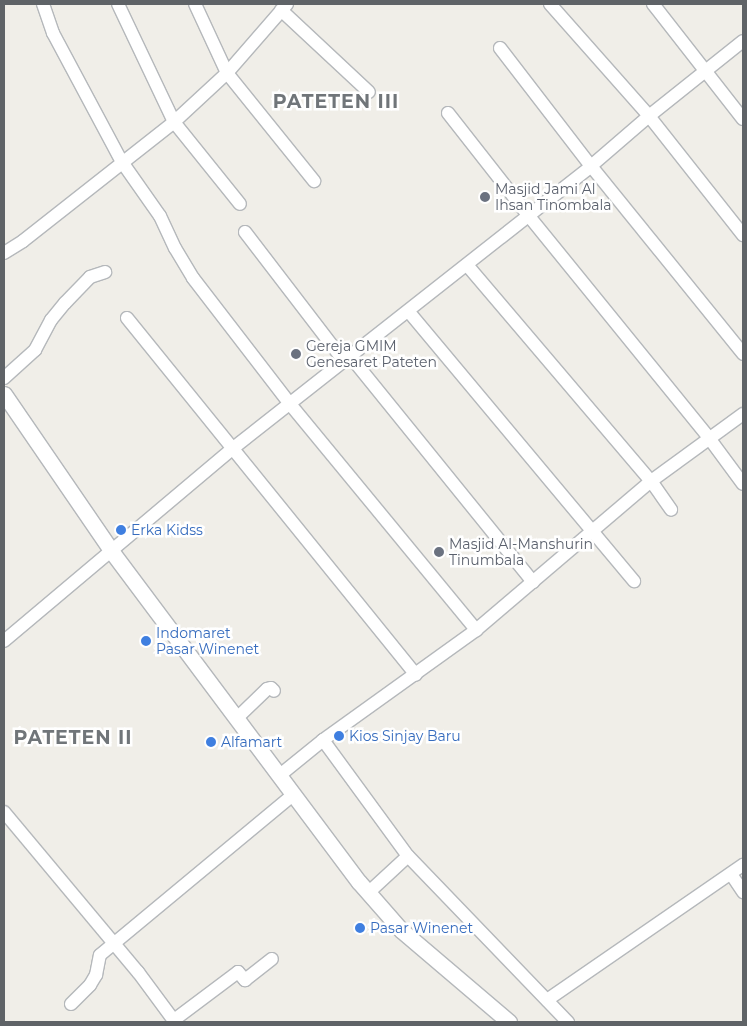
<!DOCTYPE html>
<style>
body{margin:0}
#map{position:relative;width:747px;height:1026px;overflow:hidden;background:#f0eee8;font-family:Montserrat,sans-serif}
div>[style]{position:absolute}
.roads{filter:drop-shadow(1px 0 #b5b8bb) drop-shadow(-1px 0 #b5b8bb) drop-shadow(0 1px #b5b8bb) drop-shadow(0 -1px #b5b8bb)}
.minor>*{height:12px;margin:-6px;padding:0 6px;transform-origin:6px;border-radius:6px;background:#fff}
.tertiary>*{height:15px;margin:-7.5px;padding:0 7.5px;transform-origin:7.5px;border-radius:7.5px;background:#fff}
.dots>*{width:14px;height:14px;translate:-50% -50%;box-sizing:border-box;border:2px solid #fff;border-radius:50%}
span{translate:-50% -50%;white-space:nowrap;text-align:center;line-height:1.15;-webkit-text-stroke:5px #fff;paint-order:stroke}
.worship-label{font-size:14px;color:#5b616d}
.left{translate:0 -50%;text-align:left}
.shop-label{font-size:14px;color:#366cbe}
.district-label{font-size:19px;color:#707579;font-weight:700;letter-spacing:1px}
.frame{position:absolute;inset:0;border:5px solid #5f6367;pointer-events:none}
</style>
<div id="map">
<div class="roads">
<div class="minor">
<div style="left:43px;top:4px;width:31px;rotate:71deg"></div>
<div style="left:53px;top:33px;width:146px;rotate:61.9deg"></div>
<div style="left:122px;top:162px;width:66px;rotate:54.9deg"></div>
<div style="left:160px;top:216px;width:35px;rotate:65deg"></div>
<div style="left:175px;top:248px;width:35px;rotate:59deg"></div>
<div style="left:193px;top:278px;width:159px;rotate:52.4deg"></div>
<div style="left:290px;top:404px;width:293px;rotate:50.5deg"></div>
<div style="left:118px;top:4px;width:131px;rotate:64.6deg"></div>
<div style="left:174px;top:122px;width:105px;rotate:51.2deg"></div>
<div style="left:287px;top:4px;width:91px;rotate:131deg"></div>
<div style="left:227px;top:73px;width:139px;rotate:51.1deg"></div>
<div style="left:550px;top:4px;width:149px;rotate:48.5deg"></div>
<div style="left:649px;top:116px;width:152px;rotate:51.7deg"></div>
<div style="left:653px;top:4px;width:146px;rotate:52deg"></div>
<div style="left:281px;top:10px;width:120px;rotate:43deg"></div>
<div style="left:500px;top:48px;width:149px;rotate:52.4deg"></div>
<div style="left:591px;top:166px;width:242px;rotate:51deg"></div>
<div style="left:448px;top:113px;width:130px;rotate:51.9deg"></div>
<div style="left:528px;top:215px;width:287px;rotate:50.9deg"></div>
<div style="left:709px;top:438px;width:57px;rotate:53.5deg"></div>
<div style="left:245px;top:232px;width:163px;rotate:52.5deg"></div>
<div style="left:4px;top:253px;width:22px;rotate:-32deg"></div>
<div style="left:23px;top:241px;width:192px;rotate:-38.2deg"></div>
<div style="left:174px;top:122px;width:72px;rotate:-42.8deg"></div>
<div style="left:227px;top:73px;width:76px;rotate:-114.9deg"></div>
<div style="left:467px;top:265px;width:284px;rotate:49.6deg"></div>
<div style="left:651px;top:481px;width:35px;rotate:55deg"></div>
<div style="left:409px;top:312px;width:351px;rotate:50.1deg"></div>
<div style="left:127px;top:318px;width:459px;rotate:51deg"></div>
<div style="left:350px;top:356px;width:291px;rotate:51deg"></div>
<div style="left:4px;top:378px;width:42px;rotate:-42.1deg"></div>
<div style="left:35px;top:350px;width:34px;rotate:-62deg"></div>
<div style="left:51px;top:320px;width:22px;rotate:-51deg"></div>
<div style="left:65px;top:303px;width:36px;rotate:-46deg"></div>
<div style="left:90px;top:277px;width:16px;rotate:-18deg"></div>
<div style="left:4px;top:641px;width:298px;rotate:-40.1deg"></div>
<div style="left:232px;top:449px;width:457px;rotate:-38.2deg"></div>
<div style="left:591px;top:166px;width:77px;rotate:-40.8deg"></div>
<div style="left:649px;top:116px;width:120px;rotate:-38.6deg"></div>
<div style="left:237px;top:718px;width:42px;rotate:-44deg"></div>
<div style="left:267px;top:689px;width:4px;rotate:-14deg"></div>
<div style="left:271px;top:688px;width:4px;rotate:45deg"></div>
<div style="left:323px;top:740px;width:144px;rotate:53.8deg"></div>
<div style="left:408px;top:856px;width:231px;rotate:46.1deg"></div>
<div style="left:280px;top:775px;width:55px;rotate:-39.1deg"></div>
<div style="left:323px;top:740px;width:188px;rotate:-35.7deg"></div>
<div style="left:476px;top:630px;width:230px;rotate:-40.4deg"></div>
<div style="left:651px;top:481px;width:114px;rotate:-36.1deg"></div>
<div style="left:4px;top:812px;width:209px;rotate:50.1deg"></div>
<div style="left:138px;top:972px;width:62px;rotate:53.5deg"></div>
<div style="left:731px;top:874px;width:22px;rotate:56deg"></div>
<div style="left:368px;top:893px;width:54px;rotate:-42.8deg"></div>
<div style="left:547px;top:1000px;width:238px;rotate:-34.6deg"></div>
<div style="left:71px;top:1004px;width:27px;rotate:-45deg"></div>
<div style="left:90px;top:985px;width:12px;rotate:-59deg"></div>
<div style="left:96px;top:975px;width:20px;rotate:-79deg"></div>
<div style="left:100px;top:955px;width:252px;rotate:-39.7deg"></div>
<div style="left:174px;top:1020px;width:80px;rotate:-36.9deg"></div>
<div style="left:238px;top:972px;width:11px;rotate:49deg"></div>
<div style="left:245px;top:980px;width:34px;rotate:-38deg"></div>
</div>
<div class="tertiary">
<div style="left:4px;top:394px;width:191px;rotate:55.6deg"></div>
<div style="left:112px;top:552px;width:412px;rotate:53.2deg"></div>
<div style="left:359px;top:882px;width:64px;rotate:48.8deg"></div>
<div style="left:401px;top:930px;width:142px;rotate:40.4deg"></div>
</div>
</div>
<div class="dots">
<div style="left:485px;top:197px;background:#6b7280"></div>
<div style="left:296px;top:354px;background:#6b7280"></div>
<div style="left:121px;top:530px;background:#3f7fe0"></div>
<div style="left:439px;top:552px;background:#6b7280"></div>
<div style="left:146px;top:641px;background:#3f7fe0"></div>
<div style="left:339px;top:736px;background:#3f7fe0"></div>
<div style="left:211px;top:742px;background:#3f7fe0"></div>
<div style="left:360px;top:928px;background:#3f7fe0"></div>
</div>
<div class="worship-label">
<span class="left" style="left:495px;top:197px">Masjid Jami Al<br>Ihsan Tinombala</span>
<span class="left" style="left:306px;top:354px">Gereja GMIM<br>Genesaret Pateten</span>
<span class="left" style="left:449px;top:552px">Masjid Al-Manshurin<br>Tinumbala</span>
</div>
<div class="shop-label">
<span class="left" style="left:131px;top:530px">Erka Kidss</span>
<span class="left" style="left:156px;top:641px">Indomaret<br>Pasar Winenet</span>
<span class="left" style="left:349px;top:736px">Kios Sinjay Baru</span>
<span class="left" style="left:221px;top:742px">Alfamart</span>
<span class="left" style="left:370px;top:928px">Pasar Winenet</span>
</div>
<div class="district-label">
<span style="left:336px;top:102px">PATETEN III</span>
<span style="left:73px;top:738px">PATETEN II</span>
</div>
<div class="frame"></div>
</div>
